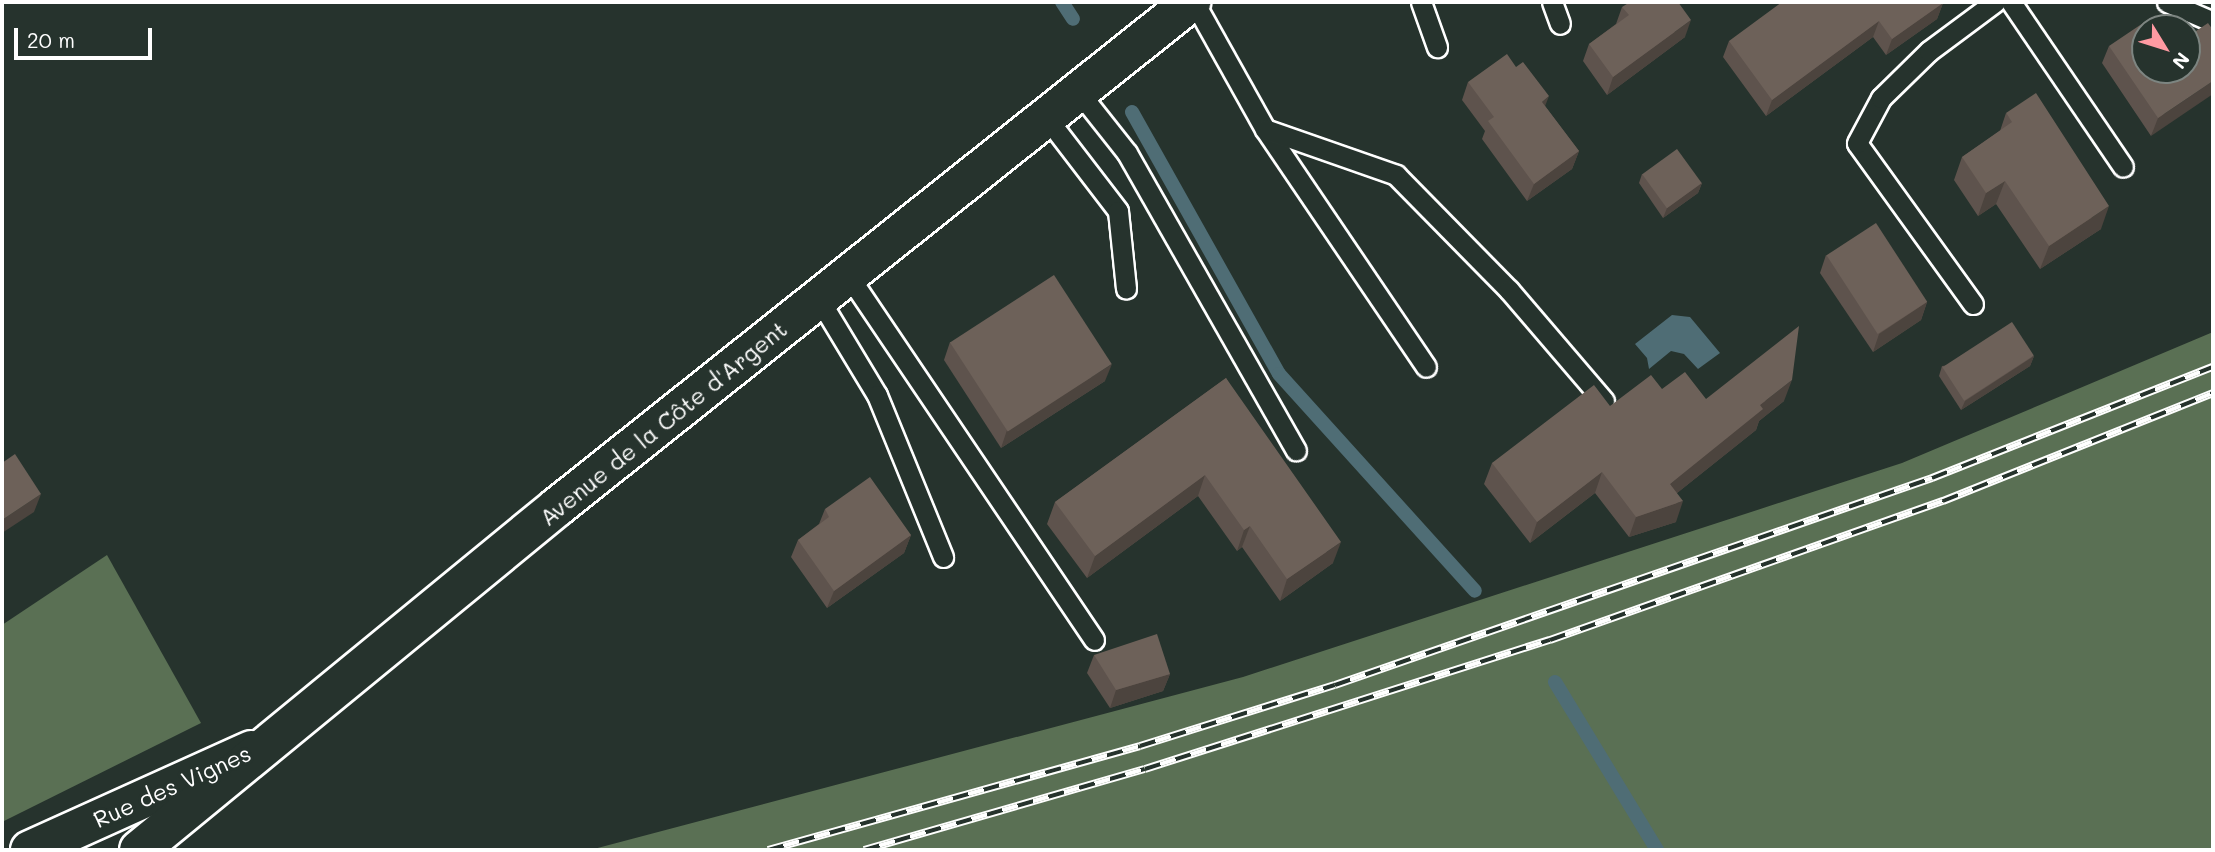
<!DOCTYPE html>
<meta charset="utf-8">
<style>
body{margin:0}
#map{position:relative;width:2215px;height:852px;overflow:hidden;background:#26332d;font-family:Mali,sans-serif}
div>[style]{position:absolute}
.green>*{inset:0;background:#5a7054}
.water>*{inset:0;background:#4f6d75}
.stream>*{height:14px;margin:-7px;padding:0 7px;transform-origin:7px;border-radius:7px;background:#4f6d75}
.roads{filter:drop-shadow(2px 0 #fff) drop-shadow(-2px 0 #fff) drop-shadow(0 2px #fff) drop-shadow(0 -2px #fff)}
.lane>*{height:19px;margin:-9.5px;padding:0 9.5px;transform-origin:9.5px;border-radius:9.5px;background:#26332d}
.street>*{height:38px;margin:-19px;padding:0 19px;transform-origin:19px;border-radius:19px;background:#26332d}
.secondary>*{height:38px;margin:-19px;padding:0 19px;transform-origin:19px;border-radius:19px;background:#26332d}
.rail>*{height:8px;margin-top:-4px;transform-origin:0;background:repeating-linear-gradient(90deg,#26332d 0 16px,#fff 0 32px);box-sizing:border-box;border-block:2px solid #fff}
.wall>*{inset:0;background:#5e534d}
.shaded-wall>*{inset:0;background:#4c443e}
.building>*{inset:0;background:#6d6159;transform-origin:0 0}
span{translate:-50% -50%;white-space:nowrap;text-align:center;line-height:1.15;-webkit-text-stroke:6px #26332d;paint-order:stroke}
.street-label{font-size:23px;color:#fff}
.frame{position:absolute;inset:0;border:4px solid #fff;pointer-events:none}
.north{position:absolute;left:2131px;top:14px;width:70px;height:70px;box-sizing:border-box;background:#26332d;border:2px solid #7d8581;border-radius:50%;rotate:128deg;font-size:19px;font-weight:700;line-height:28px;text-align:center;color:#fff}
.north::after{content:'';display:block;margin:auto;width:24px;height:32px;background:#ff9aa2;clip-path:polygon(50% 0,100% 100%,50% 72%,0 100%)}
.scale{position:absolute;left:14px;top:28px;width:138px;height:32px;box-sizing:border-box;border:4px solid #fff;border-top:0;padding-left:9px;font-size:21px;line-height:24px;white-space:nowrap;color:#fff;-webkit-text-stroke:5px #26332d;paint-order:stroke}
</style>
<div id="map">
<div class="green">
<div style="clip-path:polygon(2213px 332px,2213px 850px,590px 850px,1243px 677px,1902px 463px)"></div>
<div style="clip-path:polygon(107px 555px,201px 723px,2px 822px,2px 625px)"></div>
</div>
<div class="water">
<div style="clip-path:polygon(1672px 315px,1690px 317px,1720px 353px,1698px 369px,1684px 354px,1671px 351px,1649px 369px,1647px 358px,1635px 344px)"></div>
</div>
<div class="stream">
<div style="left:1062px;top:2px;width:20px;rotate:57deg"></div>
<div style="left:1132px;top:112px;width:300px;rotate:60.7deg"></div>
<div style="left:1279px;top:374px;width:292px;rotate:47.9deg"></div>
<div style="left:1555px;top:682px;width:197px;rotate:58.7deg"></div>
</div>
<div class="roads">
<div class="lane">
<div style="left:1194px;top:2px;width:145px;rotate:60.8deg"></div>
<div style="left:1265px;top:129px;width:287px;rotate:55.9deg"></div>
<div style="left:1421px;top:2px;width:48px;rotate:70.4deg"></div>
<div style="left:1552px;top:2px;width:23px;rotate:70deg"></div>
<div style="left:2011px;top:2px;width:199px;rotate:55.8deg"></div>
<div style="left:2167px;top:2px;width:48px;rotate:23.4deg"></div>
<div style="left:1078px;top:91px;width:79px;rotate:51.7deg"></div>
<div style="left:1127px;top:153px;width:342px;rotate:60.4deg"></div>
<div style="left:1046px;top:117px;width:118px;rotate:52.5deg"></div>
<div style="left:1118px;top:211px;width:78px;rotate:84.1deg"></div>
<div style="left:1265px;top:129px;width:139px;rotate:19.3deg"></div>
<div style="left:1396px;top:175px;width:161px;rotate:45.5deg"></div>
<div style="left:1509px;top:290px;width:146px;rotate:49.4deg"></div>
<div style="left:848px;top:275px;width:440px;rotate:56deg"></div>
<div style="left:819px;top:299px;width:112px;rotate:58.9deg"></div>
<div style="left:877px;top:395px;width:175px;rotate:67.8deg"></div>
<div style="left:1973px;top:304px;width:198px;rotate:-125.8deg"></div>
<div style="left:1857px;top:143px;width:51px;rotate:-61.9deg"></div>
<div style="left:1881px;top:98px;width:67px;rotate:-44.4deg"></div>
<div style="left:1929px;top:51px;width:82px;rotate:-36.6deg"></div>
</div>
<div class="street">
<div style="left:30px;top:850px;width:243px;rotate:-24.3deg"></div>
</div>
<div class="secondary">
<div style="left:139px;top:850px;width:541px;rotate:-39.37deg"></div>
<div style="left:557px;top:507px;width:811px;rotate:-38.54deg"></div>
</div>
</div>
<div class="rail">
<div style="left:768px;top:850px;width:386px;rotate:-15.6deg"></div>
<div style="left:1140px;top:746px;width:204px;rotate:-17.4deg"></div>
<div style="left:1335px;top:685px;width:632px;rotate:-19.12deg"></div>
<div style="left:1932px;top:478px;width:302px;rotate:-21.6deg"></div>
<div style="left:864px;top:850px;width:292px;rotate:-16.1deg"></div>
<div style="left:1145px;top:769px;width:425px;rotate:-17.7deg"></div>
<div style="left:1550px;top:640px;width:417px;rotate:-19.5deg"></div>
<div style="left:1943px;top:501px;width:291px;rotate:-21.8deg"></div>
</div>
<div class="wall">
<div style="clip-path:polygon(1943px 3px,1937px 19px,1886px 55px,1873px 37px,1766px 116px,1723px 57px,1729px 41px)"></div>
<div style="clip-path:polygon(1622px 7px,1685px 37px,1607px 95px,1583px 61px,1589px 44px,1616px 24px)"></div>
<div style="clip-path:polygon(2213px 30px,2151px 136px,2102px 63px,2109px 46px,2145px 70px)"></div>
<div style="clip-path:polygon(1468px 82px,1545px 106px,1579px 151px,1572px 169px,1527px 201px,1482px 139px,1485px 131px,1462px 100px)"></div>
<div style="clip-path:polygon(2006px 113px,2101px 229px,2040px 269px,1996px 204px,1978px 216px,1954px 180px,1962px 157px,2000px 131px)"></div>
<div style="clip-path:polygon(1642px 174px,1702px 183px,1698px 193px,1663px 218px,1639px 183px)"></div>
<div style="clip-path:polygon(1826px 255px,1927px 302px,1921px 320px,1873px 352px,1820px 273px)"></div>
<div style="clip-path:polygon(950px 342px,1105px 381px,1001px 448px,944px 360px)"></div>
<div style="clip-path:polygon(2034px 356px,2030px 366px,1961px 410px,1939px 376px,1942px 366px)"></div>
<div style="clip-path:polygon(1226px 378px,1333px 563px,1280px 601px,1242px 547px,1237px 551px,1198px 496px,1087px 578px,1047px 524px,1055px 502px)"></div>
<div style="clip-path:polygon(1662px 389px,1706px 399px,1784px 401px,1759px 421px,1756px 430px,1677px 493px,1676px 522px,1629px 537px,1595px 493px,1530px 543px,1484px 484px,1492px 463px,1610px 406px)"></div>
<div style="clip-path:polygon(825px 509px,911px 535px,904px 553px,827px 608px,791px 557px,798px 540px,819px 524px)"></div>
<div style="clip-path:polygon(1094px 655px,1170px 674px,1163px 691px,1110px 708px,1087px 673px)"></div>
</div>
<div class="shaded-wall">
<div style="clip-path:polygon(1943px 3px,1937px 19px,1886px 55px,1892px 39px)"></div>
<div style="clip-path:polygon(1691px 20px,1685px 37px,1607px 95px,1613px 77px)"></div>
<div style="clip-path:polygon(1879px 21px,1873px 37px,1766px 116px,1772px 100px)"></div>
<div style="clip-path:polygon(2213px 81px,2213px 94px,2151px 136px,2158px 118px)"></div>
<div style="clip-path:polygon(1549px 96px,1542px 114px,1542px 102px)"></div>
<div style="clip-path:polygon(1579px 151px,1572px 169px,1527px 201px,1534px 184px)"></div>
<div style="clip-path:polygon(2005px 181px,1996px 204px,1978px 216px,1986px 193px)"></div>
<div style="clip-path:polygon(1702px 183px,1698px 193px,1663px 218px,1667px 208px)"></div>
<div style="clip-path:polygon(2109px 206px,2101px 229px,2040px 269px,2049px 246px)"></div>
<div style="clip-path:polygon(1927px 302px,1921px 320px,1873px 352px,1879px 334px)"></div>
<div style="clip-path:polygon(2034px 356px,2030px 366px,1961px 410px,1965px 401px)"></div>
<div style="clip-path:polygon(1112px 364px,1105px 381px,1001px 448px,1007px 430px)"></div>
<div style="clip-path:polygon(1792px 380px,1784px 401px,1759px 421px,1756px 430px,1662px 505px,1670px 484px,1760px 405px)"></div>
<div style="clip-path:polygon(1602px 472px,1595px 493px,1530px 543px,1537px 522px)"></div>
<div style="clip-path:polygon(1205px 475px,1198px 496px,1087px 578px,1095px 556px)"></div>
<div style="clip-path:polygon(41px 494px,34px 512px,2px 533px,2px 520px)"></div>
<div style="clip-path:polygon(1683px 501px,1676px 522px,1629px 537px,1636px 517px)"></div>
<div style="clip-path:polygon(1250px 526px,1242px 547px,1237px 551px,1244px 530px)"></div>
<div style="clip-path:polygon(911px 535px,904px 553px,827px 608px,834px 591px)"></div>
<div style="clip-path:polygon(1341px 542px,1333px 563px,1280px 601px,1287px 579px)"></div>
<div style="clip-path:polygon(1170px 674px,1163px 691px,1110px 708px,1116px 690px)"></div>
</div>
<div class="building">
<div style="clip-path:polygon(1630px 2px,1678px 2px,1691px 20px,1613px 77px,1589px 44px,1629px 15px,1622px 7px)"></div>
<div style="clip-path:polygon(1782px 2px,1942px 2px,1943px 3px,1892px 39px,1879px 21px,1772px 100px,1729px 41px)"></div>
<div style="clip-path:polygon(2152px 17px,2159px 28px,2145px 28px,2145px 70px,2187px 70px,2187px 37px,2208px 23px,2213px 30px,2213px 81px,2158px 118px,2109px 46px)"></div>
<div style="clip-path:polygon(1507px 54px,1516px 67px,1523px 62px,1549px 96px,1542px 102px,1579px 151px,1534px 184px,1488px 121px,1494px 117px,1468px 82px)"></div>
<div style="clip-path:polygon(2036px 93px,2109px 206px,2049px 246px,2005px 181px,1986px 193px,1962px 157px,2012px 122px,2006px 113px)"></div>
<div style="left:1677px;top:149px;width:42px;height:43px;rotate:54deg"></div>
<div style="left:1876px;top:223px;width:94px;height:59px;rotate:57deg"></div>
<div style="left:1054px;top:275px;width:106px;height:124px;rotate:57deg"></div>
<div style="left:2012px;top:322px;width:40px;height:83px;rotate:57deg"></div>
<div style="clip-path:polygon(1799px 326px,1792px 380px,1760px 405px,1763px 409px,1670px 484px,1683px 501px,1636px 517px,1602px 472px,1537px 522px,1492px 463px,1594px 385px,1610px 406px,1651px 375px,1662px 389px,1685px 372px,1706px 399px)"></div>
<div style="clip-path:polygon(1226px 378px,1341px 542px,1287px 579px,1250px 526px,1244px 530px,1205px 475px,1095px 556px,1055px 502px)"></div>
<div style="clip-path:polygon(15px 454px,41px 494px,2px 520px,2px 463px)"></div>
<div style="clip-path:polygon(870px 477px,911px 535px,834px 591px,798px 540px,829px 517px,825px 509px)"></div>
<div style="clip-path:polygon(1157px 634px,1170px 674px,1116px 690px,1094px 655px)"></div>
</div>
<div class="street-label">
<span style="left:663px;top:423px;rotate:-39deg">Avenue de la Côte d'Argent</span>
<span style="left:172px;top:786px;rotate:-24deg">Rue des Vignes</span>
</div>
<div class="frame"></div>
<div class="north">N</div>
<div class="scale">20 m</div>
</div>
